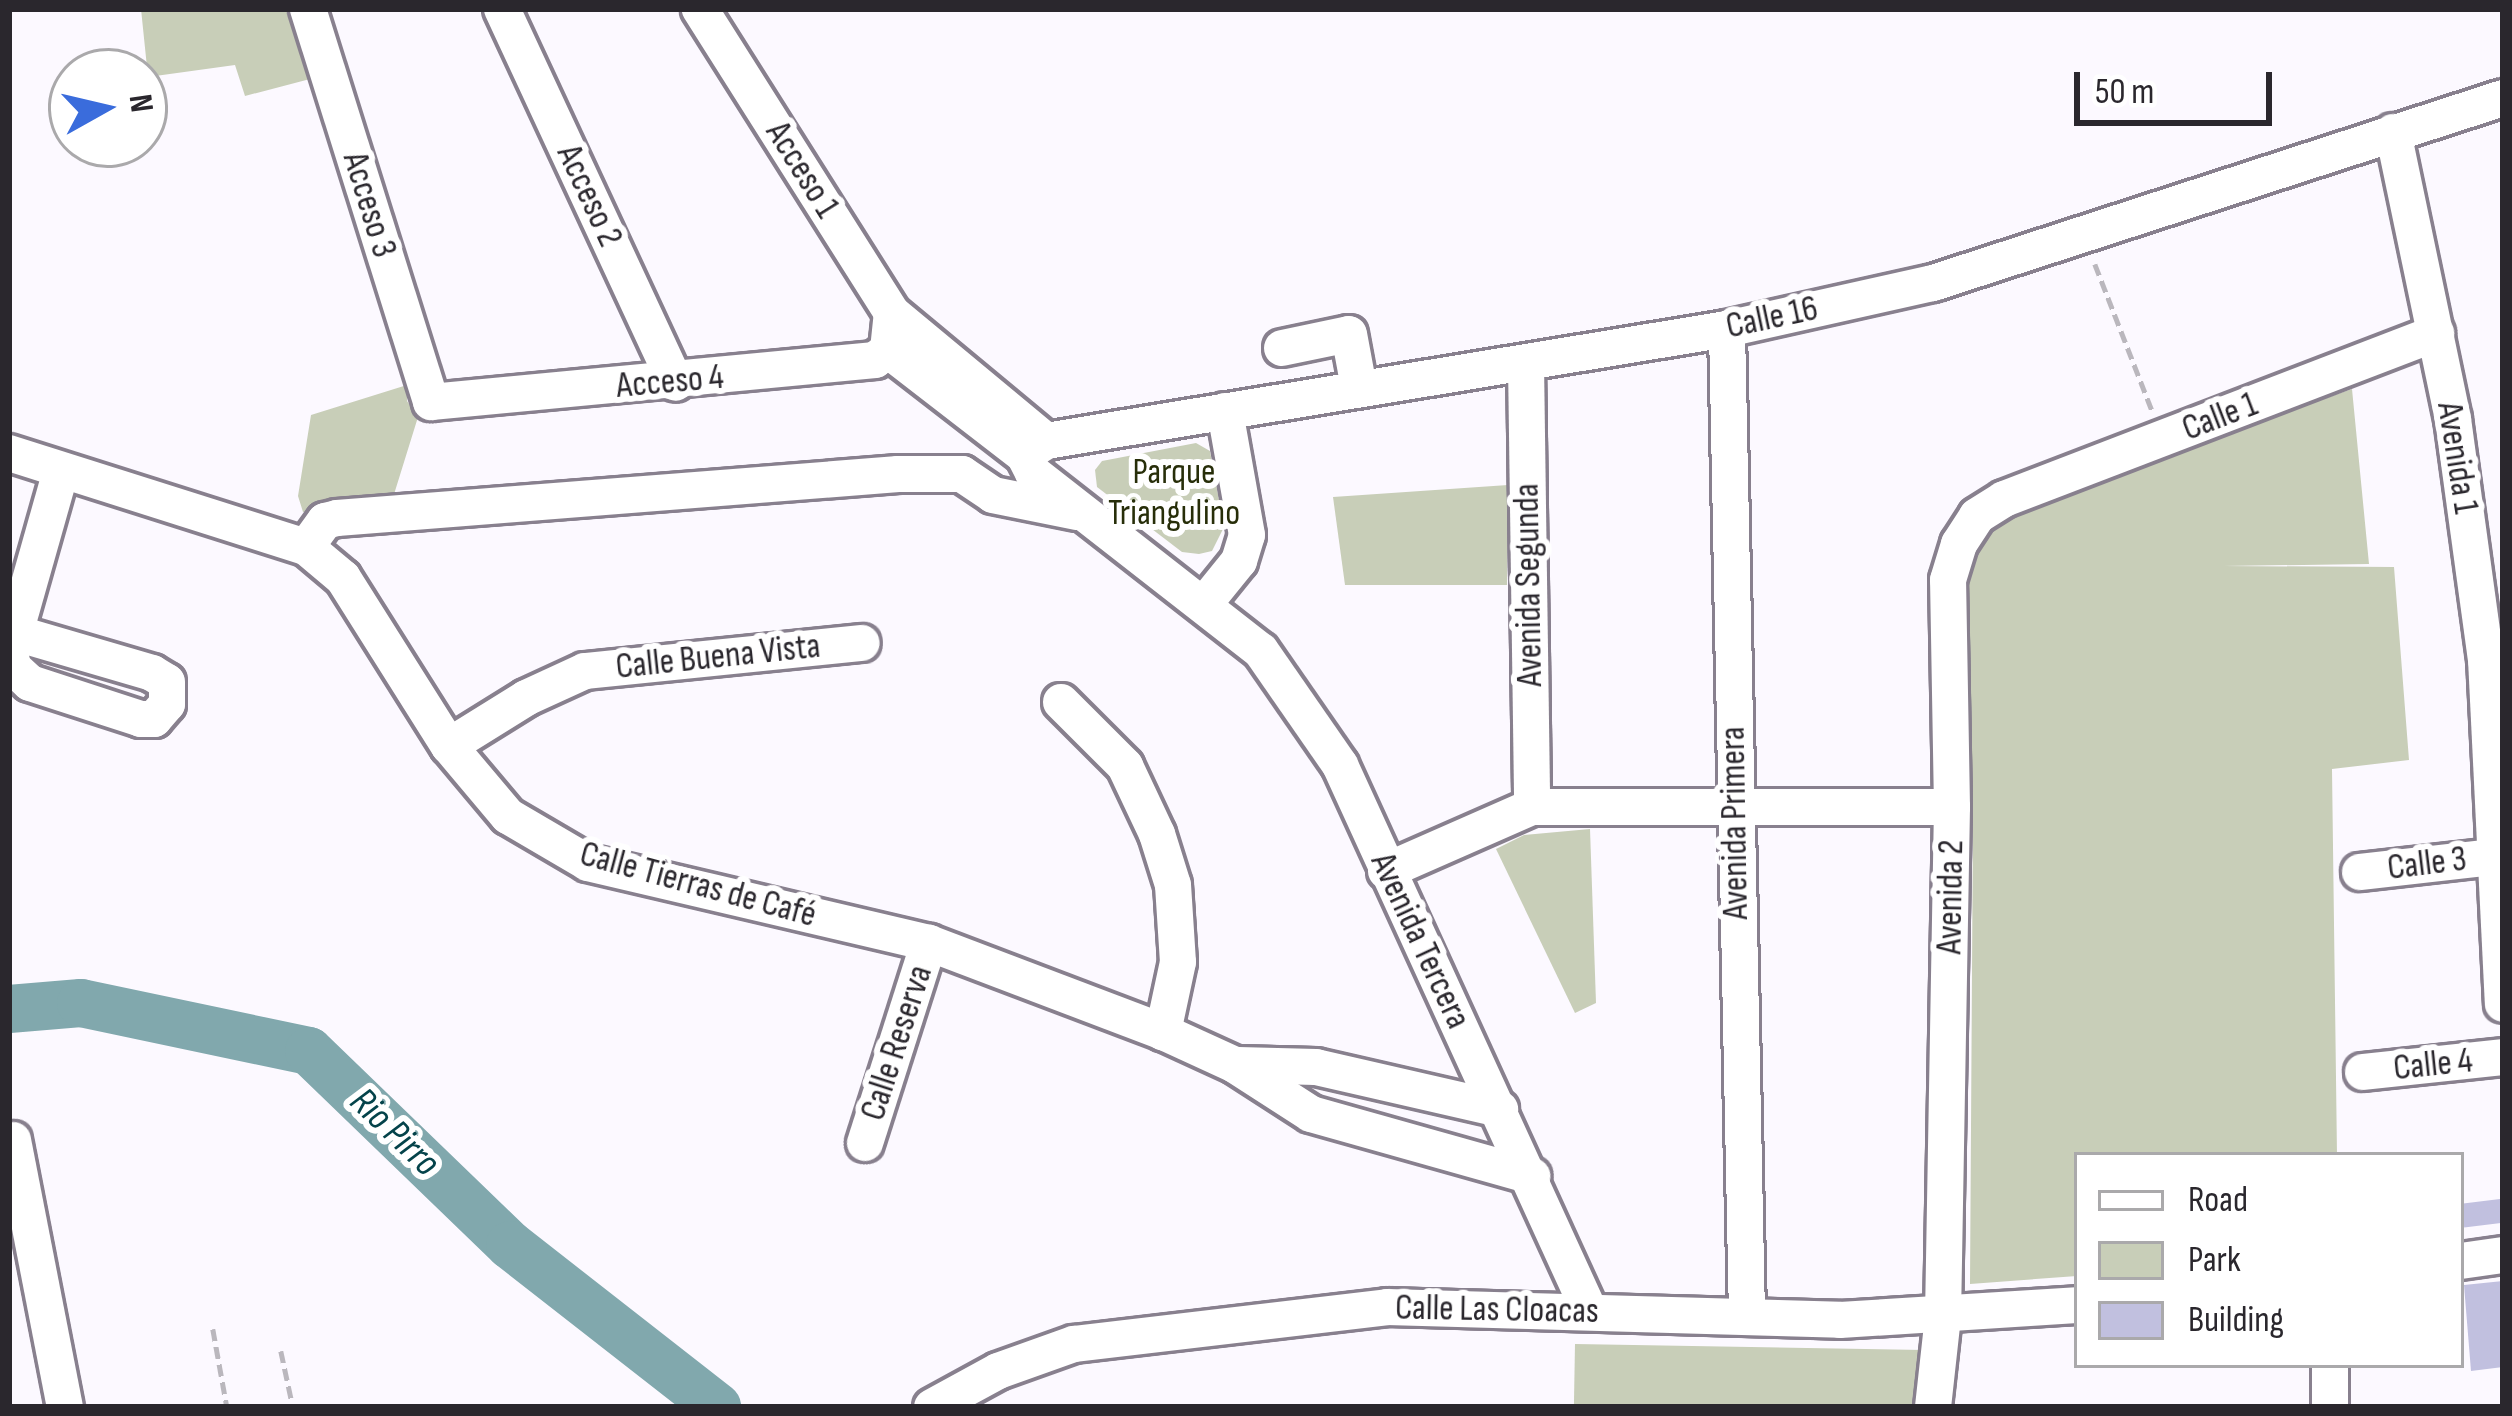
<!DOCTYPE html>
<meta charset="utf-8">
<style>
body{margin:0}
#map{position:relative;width:2512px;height:1416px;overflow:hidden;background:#fcf9ff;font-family:"Sofia Sans Condensed",sans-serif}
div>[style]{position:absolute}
.green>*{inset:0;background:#c8ceb8;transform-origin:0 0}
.river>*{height:48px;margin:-24px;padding:0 24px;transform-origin:24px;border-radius:24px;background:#81a8ad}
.building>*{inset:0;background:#c1c0df;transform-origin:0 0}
.path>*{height:4.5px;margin-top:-2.25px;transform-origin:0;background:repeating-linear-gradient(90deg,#bab7bd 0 12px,transparent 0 18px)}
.roads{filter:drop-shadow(3px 0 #88808e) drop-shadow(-3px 0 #88808e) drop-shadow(0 3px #88808e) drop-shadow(0 -3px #88808e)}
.minor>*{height:36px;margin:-18px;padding:0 18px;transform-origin:18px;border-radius:18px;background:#fff}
span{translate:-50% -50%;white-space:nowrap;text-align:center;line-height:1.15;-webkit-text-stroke:12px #fff;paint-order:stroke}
.street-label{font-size:36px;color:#2a272d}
.park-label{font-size:36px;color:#272e09}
.water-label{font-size:39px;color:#04434a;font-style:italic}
.frame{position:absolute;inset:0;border:12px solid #2a272d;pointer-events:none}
.legend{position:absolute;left:2074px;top:1152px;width:390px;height:216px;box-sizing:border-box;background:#fff;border:3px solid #aaa9ab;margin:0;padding:15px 21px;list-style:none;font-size:36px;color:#2a272d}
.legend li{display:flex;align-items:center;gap:24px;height:60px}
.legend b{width:60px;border:3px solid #aaa9ab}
.north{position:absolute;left:48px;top:48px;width:120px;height:120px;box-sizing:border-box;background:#fff;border:3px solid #aaa9ab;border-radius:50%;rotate:82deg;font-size:33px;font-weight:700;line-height:48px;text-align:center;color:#2a272d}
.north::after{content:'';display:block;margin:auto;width:42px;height:54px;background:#3a6cdc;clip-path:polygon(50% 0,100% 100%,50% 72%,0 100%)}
.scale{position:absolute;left:2074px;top:72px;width:198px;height:54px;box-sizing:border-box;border:6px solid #2a272d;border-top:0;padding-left:15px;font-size:36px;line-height:42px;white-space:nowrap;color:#2a272d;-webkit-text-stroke:9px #fff;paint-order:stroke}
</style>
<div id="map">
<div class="green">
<div style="clip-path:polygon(141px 9px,287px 9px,310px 79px,245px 96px,235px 65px,148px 77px)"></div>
<div style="clip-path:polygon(407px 385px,407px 401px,418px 417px,391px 504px,303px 512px,298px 496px,311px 415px)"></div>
<div style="clip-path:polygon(2352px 389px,2369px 564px,2223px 566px,2394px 567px,2409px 760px,2332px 769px,2337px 1155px,2077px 1155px,2077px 1276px,1970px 1284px,1973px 815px,1960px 721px,1958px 584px,1981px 536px,2011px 509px)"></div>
<div style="clip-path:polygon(1196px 443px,1210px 451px,1224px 527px,1212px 551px,1199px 554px,1182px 552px,1097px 487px,1095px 470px,1102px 461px)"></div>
<div style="clip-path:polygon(1508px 485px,1507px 585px,1345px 585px,1333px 497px)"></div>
<div style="clip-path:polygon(1590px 829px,1596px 1003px,1575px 1013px,1496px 849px,1524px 835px)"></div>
<div style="left:1575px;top:1344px;width:349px;height:63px;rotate:1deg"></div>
</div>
<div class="river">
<div style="left:9px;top:1009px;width:72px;rotate:-4.8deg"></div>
<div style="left:81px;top:1003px;width:233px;rotate:11.9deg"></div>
<div style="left:309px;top:1051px;width:279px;rotate:44deg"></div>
<div style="left:510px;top:1245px;width:263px;rotate:38deg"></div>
</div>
<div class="building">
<div style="left:2500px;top:1199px;width:24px;height:39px;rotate:83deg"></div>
<div style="clip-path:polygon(2503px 1281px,2503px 1367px,2471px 1371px,2464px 1285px)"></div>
</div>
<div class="path">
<div style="left:2095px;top:264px;width:157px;rotate:68.7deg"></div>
<div style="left:213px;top:1329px;width:79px;rotate:79.8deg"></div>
<div style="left:281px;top:1351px;width:57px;rotate:77.9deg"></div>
</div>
<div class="roads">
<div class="minor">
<div style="left:308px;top:9px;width:412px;rotate:72.6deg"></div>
<div style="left:431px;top:402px;width:446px;rotate:-5.4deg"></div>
<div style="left:875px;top:360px;width:16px;rotate:-38deg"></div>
<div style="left:888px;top:350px;width:37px;rotate:-84deg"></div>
<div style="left:892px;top:313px;width:360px;rotate:-122.3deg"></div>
<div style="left:502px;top:9px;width:412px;rotate:65.1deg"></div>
<div style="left:2393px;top:132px;width:293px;rotate:78.2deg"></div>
<div style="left:2453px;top:419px;width:242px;rotate:82.2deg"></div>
<div style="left:2486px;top:659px;width:345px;rotate:87.2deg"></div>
<div style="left:892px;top:313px;width:200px;rotate:39.7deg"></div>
<div style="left:1727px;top:329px;width:988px;rotate:88.84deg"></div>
<div style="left:1282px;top:348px;width:68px;rotate:-11.8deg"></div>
<div style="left:1349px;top:334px;width:55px;rotate:79.5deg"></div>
<div style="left:888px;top:350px;width:172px;rotate:37.7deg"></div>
<div style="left:1526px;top:363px;width:444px;rotate:89.2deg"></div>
<div style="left:9px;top:453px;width:312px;rotate:17.6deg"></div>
<div style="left:306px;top:547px;width:48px;rotate:40deg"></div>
<div style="left:343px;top:578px;width:199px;rotate:57.8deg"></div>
<div style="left:449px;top:746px;width:92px;rotate:49.9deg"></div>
<div style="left:508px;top:816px;width:93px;rotate:30.4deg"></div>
<div style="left:588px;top:863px;width:350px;rotate:13.2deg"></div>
<div style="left:929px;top:943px;width:250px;rotate:20.8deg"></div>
<div style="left:1163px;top:1032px;width:79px;rotate:24.6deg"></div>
<div style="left:1235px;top:1065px;width:90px;rotate:32.8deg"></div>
<div style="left:1311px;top:1114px;width:230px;rotate:15.7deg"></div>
<div style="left:1024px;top:455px;width:26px;rotate:-32deg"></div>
<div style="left:1046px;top:441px;width:690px;rotate:-9.34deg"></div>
<div style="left:1727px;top:329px;width:211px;rotate:-12.6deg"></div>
<div style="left:1933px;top:283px;width:599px;rotate:-17.98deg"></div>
<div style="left:1024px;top:455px;width:20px;rotate:63deg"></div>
<div style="left:1033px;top:473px;width:289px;rotate:38deg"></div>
<div style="left:1261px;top:651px;width:139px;rotate:55.3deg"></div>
<div style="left:1340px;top:765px;width:599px;rotate:65.45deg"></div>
<div style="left:306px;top:547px;width:32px;rotate:-54deg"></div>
<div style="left:325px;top:521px;width:12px;rotate:-14deg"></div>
<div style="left:337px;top:518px;width:563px;rotate:-4.48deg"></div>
<div style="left:898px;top:474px;width:64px"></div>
<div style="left:962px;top:474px;width:37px;rotate:34deg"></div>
<div style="left:993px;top:495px;width:86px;rotate:11.4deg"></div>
<div style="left:1205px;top:603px;width:54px;rotate:-51deg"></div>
<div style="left:1239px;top:561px;width:27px;rotate:-73deg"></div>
<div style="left:1247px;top:535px;width:126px;rotate:-100.1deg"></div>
<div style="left:19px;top:634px;width:139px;rotate:16.3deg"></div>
<div style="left:152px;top:673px;width:17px;rotate:31deg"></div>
<div style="left:167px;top:682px;width:22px;rotate:90deg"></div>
<div style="left:167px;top:704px;width:20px;rotate:131deg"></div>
<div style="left:154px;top:719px;width:13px;rotate:180deg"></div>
<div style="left:141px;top:719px;width:117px;rotate:-162deg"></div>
<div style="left:30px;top:683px;width:23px;rotate:-137deg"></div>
<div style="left:13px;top:667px;width:16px;rotate:-101deg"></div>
<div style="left:10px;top:651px;width:187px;rotate:-74.2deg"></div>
<div style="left:1061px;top:702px;width:91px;rotate:45deg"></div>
<div style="left:1125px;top:766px;width:75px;rotate:64.8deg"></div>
<div style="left:1157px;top:834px;width:53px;rotate:72.6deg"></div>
<div style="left:1173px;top:885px;width:77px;rotate:86.3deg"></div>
<div style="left:1178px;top:962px;width:72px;rotate:102.1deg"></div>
<div style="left:449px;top:746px;width:91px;rotate:-31.9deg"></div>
<div style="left:526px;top:698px;width:65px;rotate:-24.6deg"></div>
<div style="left:585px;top:671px;width:278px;rotate:-5.8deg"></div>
<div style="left:1386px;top:871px;width:159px;rotate:-23.7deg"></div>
<div style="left:1532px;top:807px;width:420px"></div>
<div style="left:2360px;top:872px;width:135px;rotate:-6.4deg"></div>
<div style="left:1238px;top:1065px;width:78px;rotate:1.5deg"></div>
<div style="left:1316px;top:1067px;width:189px;rotate:12.9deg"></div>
<div style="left:2363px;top:1072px;width:141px;rotate:-6.1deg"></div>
<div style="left:13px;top:1140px;width:272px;rotate:79deg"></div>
<div style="left:865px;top:1143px;width:210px;rotate:-72.3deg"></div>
<div style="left:2461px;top:1261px;width:42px;rotate:-8.1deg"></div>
<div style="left:932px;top:1407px;width:75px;rotate:-28.6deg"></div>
<div style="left:998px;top:1371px;width:81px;rotate:-19.6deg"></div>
<div style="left:1074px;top:1344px;width:315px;rotate:-6.7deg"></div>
<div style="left:1387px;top:1307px;width:453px;rotate:1.6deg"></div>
<div style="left:1840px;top:1320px;width:237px;rotate:-3.6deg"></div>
<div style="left:1933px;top:1407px;width:91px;rotate:-83.7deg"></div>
<div style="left:1943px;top:1317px;width:510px;rotate:-88.99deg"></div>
<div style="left:1952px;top:807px;width:227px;rotate:-91deg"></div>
<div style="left:1948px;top:580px;width:38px;rotate:-73deg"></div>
<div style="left:1959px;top:544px;width:33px;rotate:-57deg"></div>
<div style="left:1977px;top:516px;width:32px;rotate:-32deg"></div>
<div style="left:2004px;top:499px;width:463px;rotate:-21deg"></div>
<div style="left:2330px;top:1407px;width:42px;rotate:-90deg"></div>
</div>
</div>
<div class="street-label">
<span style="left:802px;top:170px;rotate:58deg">Acceso 1</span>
<span style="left:589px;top:196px;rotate:65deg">Acceso 2</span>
<span style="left:369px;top:205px;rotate:73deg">Acceso 3</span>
<span style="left:1772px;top:318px;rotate:-12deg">Calle 16</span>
<span style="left:670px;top:382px;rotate:-5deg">Acceso 4</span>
<span style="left:2220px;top:417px;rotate:-21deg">Calle 1</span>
<span style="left:2457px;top:458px;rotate:81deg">Avenida 1</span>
<span style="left:1529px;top:585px;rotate:-91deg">Avenida Segunda</span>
<span style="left:718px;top:657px;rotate:-6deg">Calle Buena Vista</span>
<span style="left:1735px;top:823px;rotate:-91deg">Avenida Primera</span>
<span style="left:2427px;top:864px;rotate:-7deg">Calle 3</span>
<span style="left:698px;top:885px;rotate:15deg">Calle Tierras de Café</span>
<span style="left:1951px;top:897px;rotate:-89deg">Avenida 2</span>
<span style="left:1420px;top:941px;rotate:65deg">Avenida Tercera</span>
<span style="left:897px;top:1043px;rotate:-72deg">Calle Reserva</span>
<span style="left:2433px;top:1065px;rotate:-6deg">Calle 4</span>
<span style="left:1497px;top:1310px;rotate:1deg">Calle Las Cloacas</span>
</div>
<div class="park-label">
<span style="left:1174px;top:493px">Parque<br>Triangulino</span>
</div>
<div class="water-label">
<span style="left:394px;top:1133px;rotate:44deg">Rio Pirro</span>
</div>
<div class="frame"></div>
<ul class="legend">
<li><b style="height:15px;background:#fff"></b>Road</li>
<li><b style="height:33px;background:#c8ceb8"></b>Park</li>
<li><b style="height:33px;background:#c1c0df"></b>Building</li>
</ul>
<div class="north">N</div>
<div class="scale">50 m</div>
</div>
